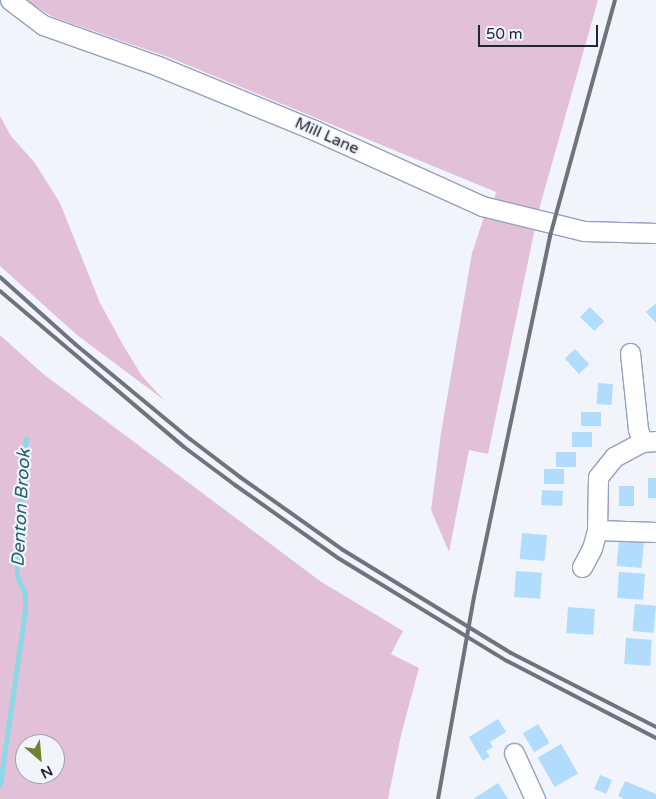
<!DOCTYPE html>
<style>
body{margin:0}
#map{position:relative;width:656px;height:799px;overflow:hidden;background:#f2f4fb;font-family:"Varela Round",sans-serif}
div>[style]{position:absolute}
.green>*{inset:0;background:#e2c0d8}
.stream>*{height:5px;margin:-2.5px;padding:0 2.5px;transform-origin:2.5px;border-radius:2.5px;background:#8ad9e7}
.building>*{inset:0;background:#b2dcfd;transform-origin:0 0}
.roads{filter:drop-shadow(1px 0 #969fbf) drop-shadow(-1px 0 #969fbf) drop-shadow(0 1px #969fbf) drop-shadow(0 -1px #969fbf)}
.minor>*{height:19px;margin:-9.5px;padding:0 9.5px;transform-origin:9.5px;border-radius:9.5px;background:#fff}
.rail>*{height:4px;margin:-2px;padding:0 2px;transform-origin:2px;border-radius:2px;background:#70737d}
span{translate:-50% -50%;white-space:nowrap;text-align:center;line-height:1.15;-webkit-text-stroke:4.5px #f2f4fb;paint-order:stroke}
.street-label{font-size:16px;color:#222632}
.water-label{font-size:18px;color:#20616c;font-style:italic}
.north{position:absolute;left:15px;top:734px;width:50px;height:50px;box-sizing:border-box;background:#f2f4fb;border:1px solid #9fa2ab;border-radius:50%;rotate:153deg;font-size:14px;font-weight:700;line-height:20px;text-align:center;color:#222632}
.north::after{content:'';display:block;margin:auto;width:18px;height:22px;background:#75802d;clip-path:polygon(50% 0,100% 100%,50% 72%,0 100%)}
.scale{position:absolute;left:478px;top:25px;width:120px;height:22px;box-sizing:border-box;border:2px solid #222632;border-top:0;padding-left:6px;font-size:15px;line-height:18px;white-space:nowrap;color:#222632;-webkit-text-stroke:4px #f2f4fb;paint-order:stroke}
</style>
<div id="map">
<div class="green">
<div style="clip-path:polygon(26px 0,598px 0,538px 213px,494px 201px,496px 192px,168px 57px,53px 17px)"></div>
<div style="clip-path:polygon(0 116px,11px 136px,35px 163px,60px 203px,100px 303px,123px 345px,142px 376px,164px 400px,77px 335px,0 266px)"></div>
<div style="clip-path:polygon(485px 214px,535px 228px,488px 454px,469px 450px,449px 552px,431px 510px,441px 433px,472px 253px)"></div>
<div style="clip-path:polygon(evenodd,0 335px,42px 373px,320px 581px,403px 631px,391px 654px,419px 668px,401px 735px,388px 799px,0 799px,0 335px,25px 744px,55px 744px,55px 774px,25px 774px,25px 744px)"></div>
</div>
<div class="stream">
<div style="left:0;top:784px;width:176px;rotate:-81.8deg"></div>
<div style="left:25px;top:610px;width:16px;rotate:-90deg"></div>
<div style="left:25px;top:594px;width:20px;rotate:-114deg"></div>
<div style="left:17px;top:576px;width:30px;rotate:-92deg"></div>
<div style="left:16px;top:546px;width:108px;rotate:-84.7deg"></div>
</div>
<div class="building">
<div style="clip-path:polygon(656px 303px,656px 323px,646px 312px)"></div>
<div style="left:590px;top:307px;width:20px;height:14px;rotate:45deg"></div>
<div style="left:575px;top:349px;width:21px;height:14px;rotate:47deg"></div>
<div style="left:598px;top:383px;width:15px;height:21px;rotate:4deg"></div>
<div style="left:581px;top:412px;width:20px;height:14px"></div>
<div style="left:572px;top:432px;width:20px;height:15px"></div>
<div style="left:556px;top:452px;width:20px;height:15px"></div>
<div style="left:544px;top:469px;width:20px;height:15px"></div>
<div style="left:648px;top:478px;width:8px;height:20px"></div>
<div style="left:619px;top:486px;width:15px;height:20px"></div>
<div style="left:542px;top:490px;width:21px;height:15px;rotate:3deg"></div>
<div style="left:522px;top:533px;width:25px;height:26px;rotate:5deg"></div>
<div style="left:619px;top:539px;width:25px;height:27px;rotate:5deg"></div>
<div style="left:516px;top:571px;width:26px;height:26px;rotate:4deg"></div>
<div style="left:619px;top:572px;width:26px;height:26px;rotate:4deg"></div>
<div style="left:635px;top:604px;width:21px;height:27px;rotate:5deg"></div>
<div style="left:568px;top:607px;width:27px;height:26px;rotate:4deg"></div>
<div style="left:626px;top:638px;width:26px;height:26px;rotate:4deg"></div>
<div style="clip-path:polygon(498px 719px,506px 732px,490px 742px,493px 747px,486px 751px,490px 756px,483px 761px,469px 737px)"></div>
<div style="left:538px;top:724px;width:22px;height:18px;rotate:58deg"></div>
<div style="left:561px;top:744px;width:34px;height:27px;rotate:60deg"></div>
<div style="left:600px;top:775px;width:13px;height:15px;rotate:23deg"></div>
<div style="clip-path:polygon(625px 781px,656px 794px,656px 799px,624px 799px,618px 796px)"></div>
<div style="clip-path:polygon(498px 783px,508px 799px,473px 799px)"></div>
</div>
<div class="roads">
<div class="minor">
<div style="left:10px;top:0;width:41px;rotate:37.1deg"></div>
<div style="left:43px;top:25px;width:122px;rotate:19.6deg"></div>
<div style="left:158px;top:66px;width:169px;rotate:22.3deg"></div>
<div style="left:314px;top:130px;width:184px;rotate:24.3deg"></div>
<div style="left:482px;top:206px;width:105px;rotate:13.8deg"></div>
<div style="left:584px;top:231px;width:72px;rotate:1.6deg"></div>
<div style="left:630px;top:353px;width:76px;rotate:84deg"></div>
<div style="left:638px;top:429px;width:14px;rotate:73deg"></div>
<div style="left:597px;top:530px;width:59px;rotate:1.9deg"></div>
<div style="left:582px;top:567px;width:21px;rotate:-62deg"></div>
<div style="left:592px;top:548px;width:19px;rotate:-74deg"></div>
<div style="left:597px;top:530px;width:53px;rotate:-88.9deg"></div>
<div style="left:598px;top:477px;width:26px;rotate:-51deg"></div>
<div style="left:614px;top:457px;width:32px;rotate:-28deg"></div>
<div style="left:642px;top:442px;width:14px;rotate:-4deg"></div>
<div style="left:514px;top:753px;width:51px;rotate:65.5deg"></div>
</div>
</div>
<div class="rail">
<div style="left:0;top:277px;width:101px;rotate:41.8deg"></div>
<div style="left:75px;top:344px;width:149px;rotate:39.6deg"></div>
<div style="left:190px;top:439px;width:63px;rotate:37.2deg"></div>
<div style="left:240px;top:477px;width:126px;rotate:35.3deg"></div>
<div style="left:343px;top:550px;width:197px;rotate:31.5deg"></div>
<div style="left:511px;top:653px;width:163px;rotate:27deg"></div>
<div style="left:0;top:291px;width:241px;rotate:40.3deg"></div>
<div style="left:184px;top:447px;width:64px;rotate:36.7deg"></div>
<div style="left:235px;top:485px;width:126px;rotate:35.3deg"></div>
<div style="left:338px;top:558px;width:198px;rotate:31.4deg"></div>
<div style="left:507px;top:661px;width:168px;rotate:27.3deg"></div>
<div style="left:438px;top:799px;width:205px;rotate:-79.9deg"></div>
<div style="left:474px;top:597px;width:369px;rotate:-78.1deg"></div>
<div style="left:550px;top:236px;width:245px;rotate:-74.6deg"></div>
</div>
<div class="street-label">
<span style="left:327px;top:136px;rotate:24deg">Mill Lane</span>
</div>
<div class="water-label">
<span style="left:21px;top:508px;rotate:-87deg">Denton Brook</span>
</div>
<div class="north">N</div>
<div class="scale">50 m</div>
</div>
